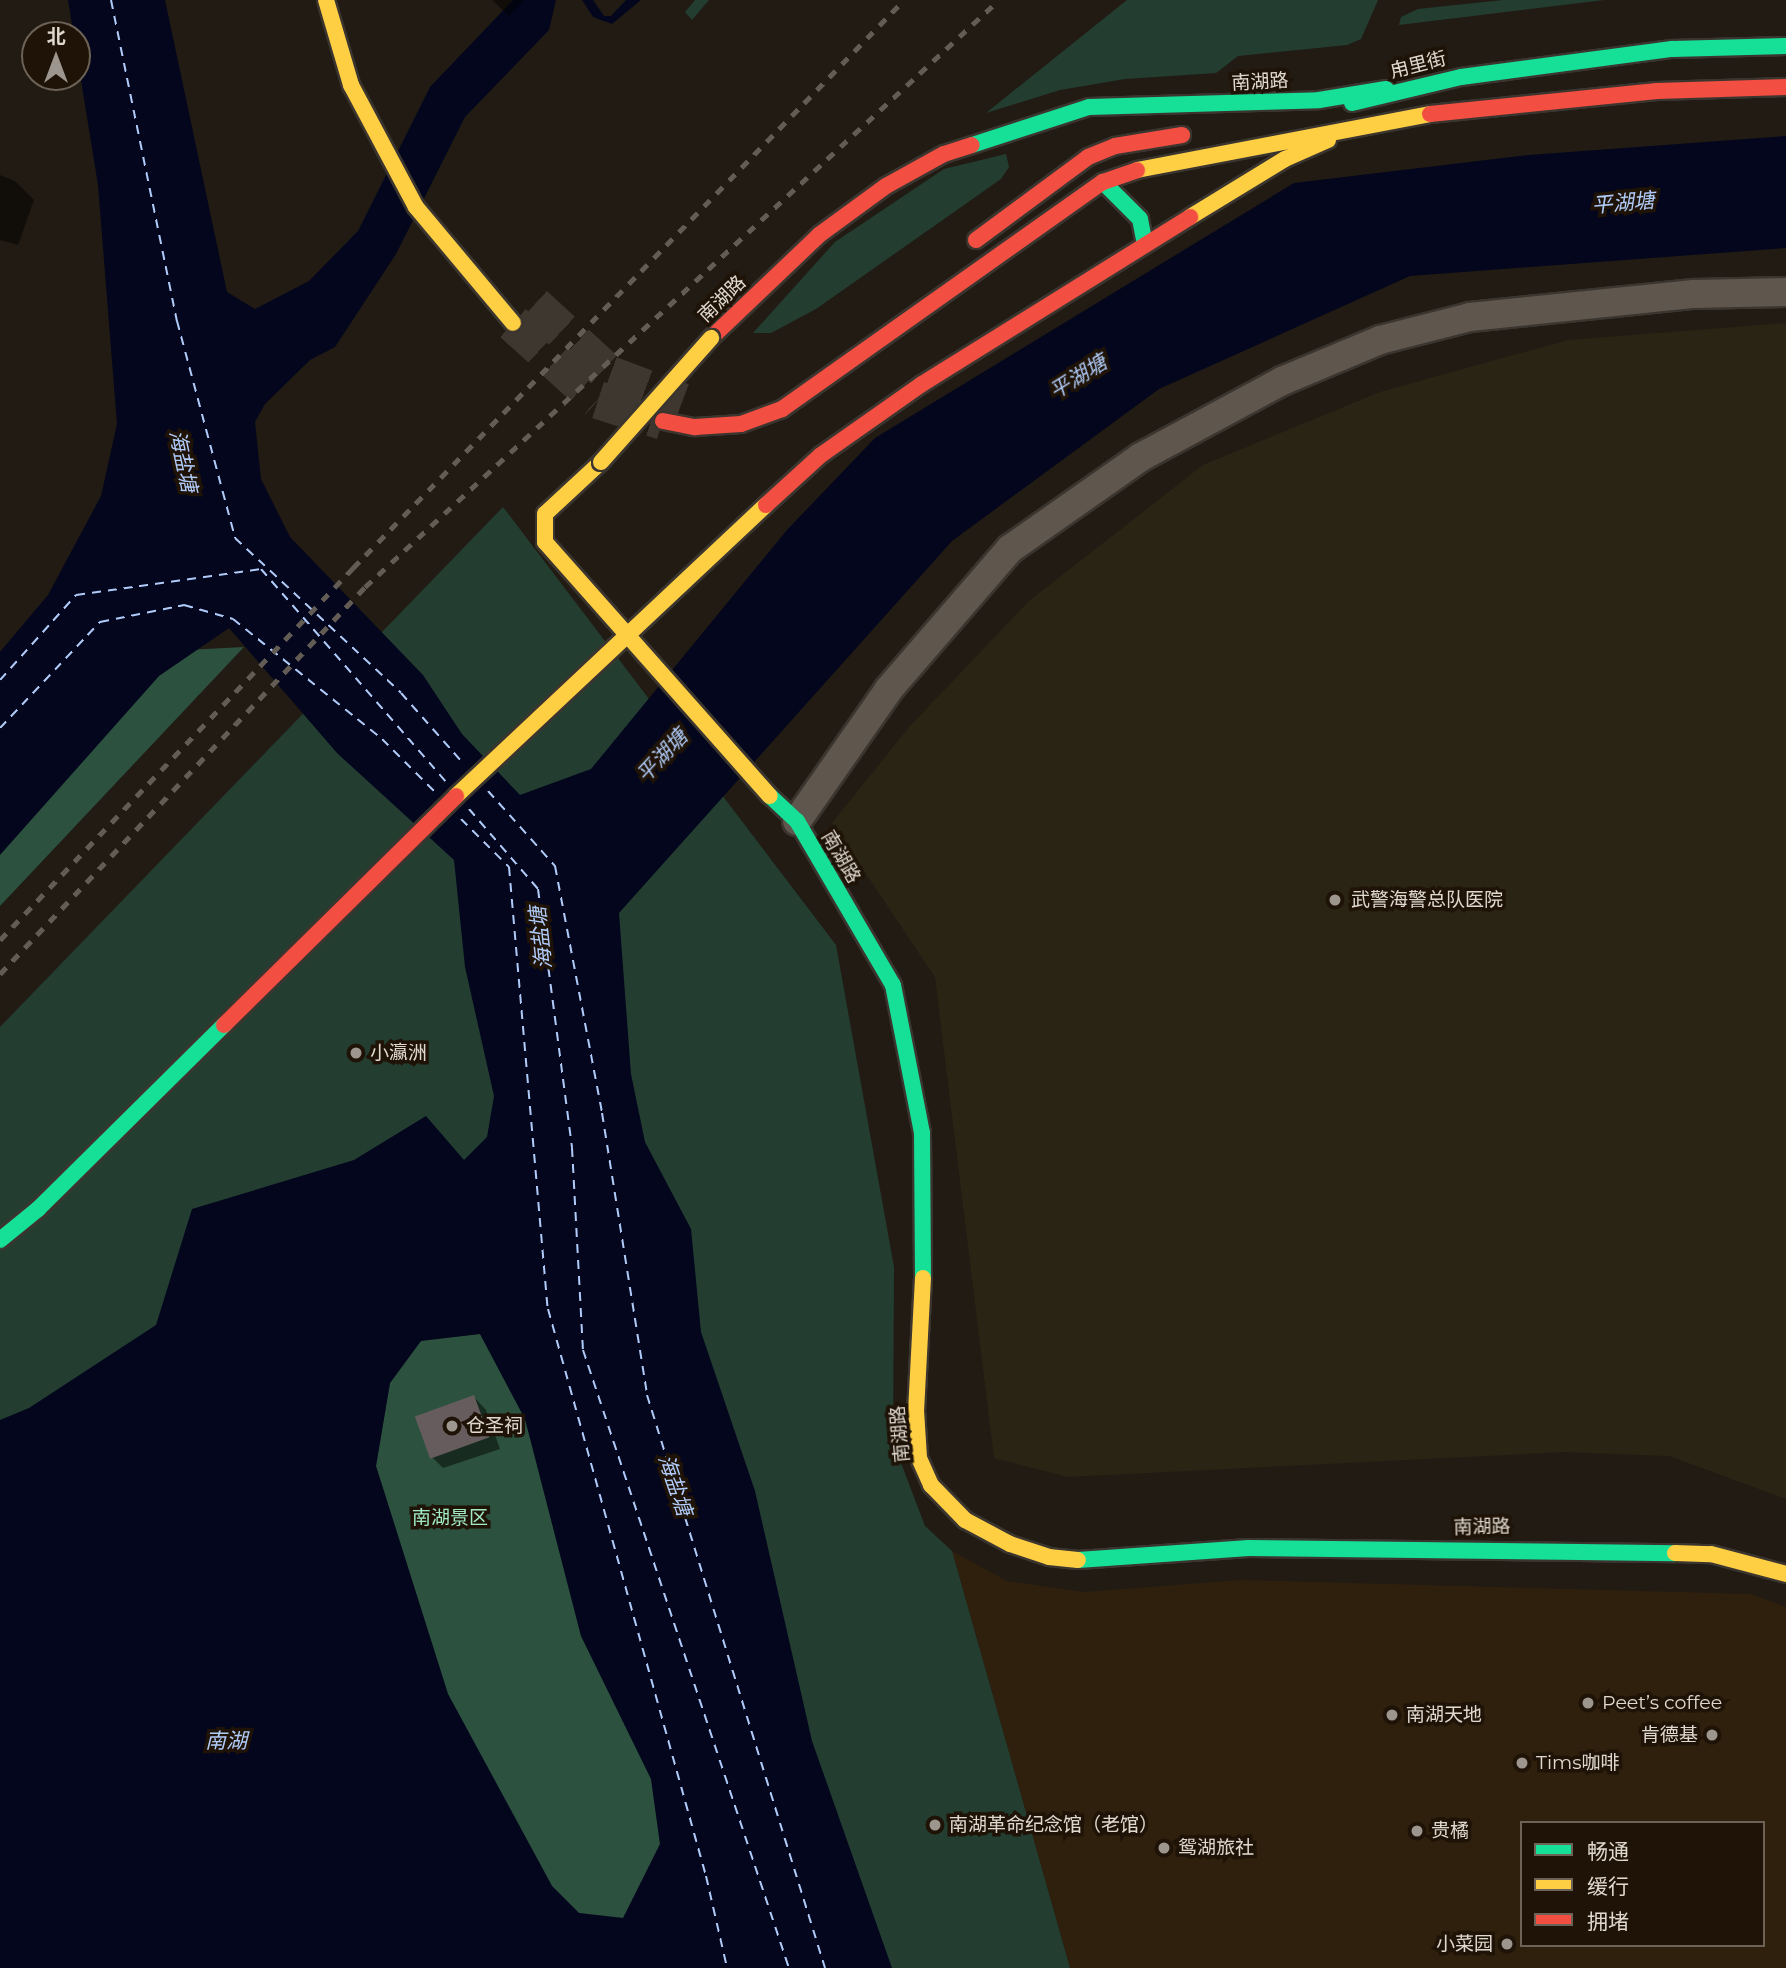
<!DOCTYPE html>
<meta charset="utf-8">
<style>
body{margin:0}
#map{position:relative;width:1786px;height:1968px;overflow:hidden;background:#211b14;font-family:Montserrat,"Noto Sans SC",sans-serif}
div>[style]{position:absolute}
.built>*{inset:0;background:#2e200d}
.medical>*{inset:0;background:#2a2414}
.green>*{inset:0;background:#233e31}
.forest>*{inset:0;background:#2c513e}
.water>*{inset:0;background:#03061c}
.shadow>*{inset:0;background:#0007}
.ferry>*{height:2px;margin-top:-1px;transform-origin:0;background:repeating-linear-gradient(90deg,#b0cbf9 0 9px,transparent 0 16px)}
.building>*{inset:0;background:#665c5e;transform-origin:0 0}
.primary-tunnel>*{height:38px;margin-top:-19px;transform-origin:0;background:repeating-linear-gradient(90deg,#3e3730 0 38px,transparent 0 57px)}
.roads{filter:drop-shadow(2px 0 #3b352f) drop-shadow(-2px 0 #3b352f) drop-shadow(0 2px #3b352f) drop-shadow(0 -2px #3b352f)}
.street>*{height:28px;margin:-14px;padding:0 14px;transform-origin:14px;border-radius:14px;background:#5f564d}
.fast>*{height:16px;margin:-8px;padding:0 8px;transform-origin:8px;border-radius:8px;background:#16e098}
.slow>*{height:16px;margin:-8px;padding:0 8px;transform-origin:8px;border-radius:8px;background:#ffcf43}
.jam>*{height:16px;margin:-8px;padding:0 8px;transform-origin:8px;border-radius:8px;background:#f24e42}
.rail>*{height:5px;margin-top:-2.5px;transform-origin:0;background:repeating-linear-gradient(90deg,#635c55 0 9px,transparent 0 18px)}
.bridges{filter:drop-shadow(2px 0 #3b352f) drop-shadow(-2px 0 #3b352f) drop-shadow(0 2px #3b352f) drop-shadow(0 -2px #3b352f)}
.slow-bridge>*{height:16px;margin:-8px;padding:0 8px;transform-origin:8px;border-radius:8px;background:#ffcf43}
.dots>*{width:19px;height:19px;translate:-50% -50%;box-sizing:border-box;border:4px solid #1e1306;border-radius:50%}
span{translate:-50% -50%;white-space:nowrap;text-align:center;line-height:1.15;-webkit-text-stroke:7px #1e1306;paint-order:stroke}
.street-label{font-size:19px;color:#e0d8cf}
.poi-label{font-size:19px;color:#e0d8cf}
.left{translate:0 -50%;text-align:left}
.right{translate:-100% -50%;text-align:right}
.park-label{font-size:19px;color:#a1eac6}
.water-label{font-size:21px;color:#b0cbf9;font-style:italic}
.legend{position:absolute;left:1520px;top:1821px;width:245px;height:126px;box-sizing:border-box;background:#1e1306;border:2px solid #6c6256;margin:0;padding:9px 12px;list-style:none;font-size:21px;color:#e0d8cf}
.legend li{display:flex;align-items:center;gap:14px;height:35px}
.legend b{width:35px;border:2px solid #6c6256}
.north{position:absolute;left:21px;top:21px;width:70px;height:70px;box-sizing:border-box;background:#1e1306;border:2px solid #6c6256;border-radius:50%;rotate:0deg;font-size:19px;font-weight:700;line-height:28px;text-align:center;color:#e0d8cf}
.north::after{content:'';display:block;margin:auto;width:24px;height:32px;background:#9d968e;clip-path:polygon(50% 0,100% 100%,50% 72%,0 100%)}
</style>
<div id="map">
<div class="built">
<div style="clip-path:polygon(evenodd,952px 1551px,1007px 1581px,1084px 1592px,1241px 1580px,1751px 1594px,1786px 1607px,1786px 1968px,1070px 1968px,952px 1551px,1522px 1823px,1763px 1823px,1763px 1945px,1522px 1945px,1522px 1823px)"></div>
</div>
<div class="medical">
<div style="clip-path:polygon(1786px 323px,1786px 1499px,1669px 1456px,1564px 1452px,1068px 1477px,994px 1458px,935px 977px,832px 823px,910px 726px,1029px 601px,1203px 465px,1380px 392px,1568px 340px)"></div>
</div>
<div class="green">
<div style="clip-path:polygon(695px 0,709px 0,692px 20px,685px 12px)"></div>
<div style="clip-path:polygon(1127px 0,1378px 0,1361px 39px,1347px 45px,1238px 56px,1216px 73px,1125px 79px,1060px 90px,986px 113px)"></div>
<div style="clip-path:polygon(1503px 0,1604px 0,1399px 25px,1401px 17px,1418px 9px)"></div>
<div style="clip-path:polygon(1006px 154px,1009px 167px,1001px 179px,816px 309px,771px 333px,753px 333px,835px 242px,944px 169px)"></div>
<div style="clip-path:polygon(503px 507px,836px 945px,894px 1267px,893px 1442px,925px 1526px,952px 1551px,1070px 1968px,0 1968px,0 1027px)"></div>
</div>
<div class="forest">
<div style="clip-path:polygon(244px 647px,0 906px,0 816px,167px 651px)"></div>
<div style="clip-path:polygon(480px 1334px,525px 1419px,581px 1636px,651px 1779px,660px 1844px,624px 1918px,579px 1913px,552px 1886px,448px 1694px,376px 1466px,390px 1383px,421px 1340px)"></div>
</div>
<div class="water">
<div style="clip-path:polygon(evenodd,68px 0,165px 0,227px 292px,255px 309px,309px 281px,358px 231px,430px 87px,513px 0,556px 0,549px 30px,465px 117px,396px 254px,335px 347px,310px 360px,265px 404px,255px 422px,261px 479px,290px 537px,423px 675px,462px 734px,520px 795px,591px 769px,787px 530px,875px 438px,1294px 183px,1529px 155px,1786px 136px,1786px 248px,1410px 276px,1159px 389px,952px 541px,619px 913px,631px 1074px,645px 1142px,691px 1229px,701px 1332px,755px 1491px,812px 1741px,892px 1968px,0 1968px,0 1420px,29px 1408px,156px 1325px,192px 1209px,354px 1160px,426px 1116px,464px 1160px,487px 1137px,494px 1096px,465px 967px,454px 860px,337px 753px,229px 628px,159px 676px,0 855px,0 652px,48px 595px,101px 496px,117px 424px,98px 185px,68px 0,480px 1334px,525px 1419px,581px 1636px,651px 1779px,660px 1844px,623px 1918px,579px 1913px,552px 1886px,448px 1694px,376px 1466px,390px 1383px,421px 1341px,480px 1334px)"></div>
<div style="clip-path:polygon(582px 0,593px 0,604px 16px,611px 16px,626px 0,641px 0,612px 24px,593px 17px)"></div>
</div>
<div class="shadow">
<div style="clip-path:polygon(492px 0,524px 0,509px 16px)"></div>
<div style="clip-path:polygon(0 175px,15px 181px,34px 200px,18px 245px,0 240px)"></div>
<div style="clip-path:polygon(474px 1397px,486px 1410px,500px 1449px,443px 1468px,431px 1456px)"></div>
</div>
<div class="ferry">
<div style="left:111px;top:0;width:328px;rotate:78.4deg"></div>
<div style="left:177px;top:321px;width:225px;rotate:75deg"></div>
<div style="left:235px;top:538px;width:227px;rotate:43deg"></div>
<div style="left:401px;top:693px;width:94px;rotate:48.5deg"></div>
<div style="left:0;top:680px;width:114px;rotate:-48.2deg"></div>
<div style="left:76px;top:595px;width:187px;rotate:-8deg"></div>
<div style="left:261px;top:569px;width:281px;rotate:49deg"></div>
<div style="left:0;top:728px;width:146px;rotate:-46.7deg"></div>
<div style="left:100px;top:622px;width:86px;rotate:-11.4deg"></div>
<div style="left:184px;top:605px;width:51px;rotate:15.9deg"></div>
<div style="left:233px;top:619px;width:191px;rotate:38.8deg"></div>
<div style="left:382px;top:739px;width:75px;rotate:45deg"></div>
<div style="left:488px;top:791px;width:101px;rotate:48.2deg"></div>
<div style="left:555px;top:866px;width:251px;rotate:79.2deg"></div>
<div style="left:602px;top:1113px;width:286px;rotate:80.9deg"></div>
<div style="left:647px;top:1395px;width:600px;rotate:72.74deg"></div>
<div style="left:469px;top:809px;width:106px;rotate:49.2deg"></div>
<div style="left:538px;top:889px;width:261px;rotate:82.5deg"></div>
<div style="left:572px;top:1148px;width:202px;rotate:86.9deg"></div>
<div style="left:583px;top:1350px;width:651px;rotate:71.57deg"></div>
<div style="left:461px;top:819px;width:68px;rotate:45deg"></div>
<div style="left:509px;top:867px;width:444px;rotate:85deg"></div>
<div style="left:548px;top:1309px;width:589px;rotate:74.43deg"></div>
<div style="left:706px;top:1876px;width:94px;rotate:77.1deg"></div>
</div>
<div class="building">
<div style="left:474px;top:1395px;width:45px;height:63px;rotate:70deg"></div>
</div>
<div class="primary-tunnel">
<div style="left:534px;top:305px;width:103px;rotate:42.6deg"></div>
<div style="left:610px;top:375px;width:77px;rotate:20.6deg"></div>
<div style="left:513px;top:323px;width:115px;rotate:42.2deg"></div>
<div style="left:598px;top:400px;width:68px;rotate:17.9deg"></div>
</div>
<div class="roads">
<div class="street">
<div style="left:797px;top:821px;width:161px;rotate:-55.1deg"></div>
<div style="left:889px;top:689px;width:185px;rotate:-49.2deg"></div>
<div style="left:1010px;top:549px;width:160px;rotate:-35.1deg"></div>
<div style="left:1141px;top:457px;width:160px;rotate:-28.3deg"></div>
<div style="left:1282px;top:381px;width:106px;rotate:-22.7deg"></div>
<div style="left:1380px;top:340px;width:93px;rotate:-14.3deg"></div>
<div style="left:1470px;top:317px;width:225px;rotate:-5.9deg"></div>
<div style="left:1694px;top:294px;width:92px;rotate:-1.2deg"></div>
</div>
<div class="fast">
<div style="left:1352px;top:103px;width:112px;rotate:-13.4deg"></div>
<div style="left:1461px;top:77px;width:213px;rotate:-7.6deg"></div>
<div style="left:1672px;top:49px;width:114px;rotate:-1.5deg"></div>
<div style="left:972px;top:145px;width:123px;rotate:-18deg"></div>
<div style="left:1089px;top:107px;width:230px;rotate:-1.7deg"></div>
<div style="left:1319px;top:100px;width:68px;rotate:-9.3deg"></div>
<div style="left:1103px;top:182px;width:52px;rotate:45deg"></div>
<div style="left:1140px;top:219px;width:25px;rotate:79deg"></div>
<div style="left:770px;top:796px;width:37px;rotate:43deg"></div>
<div style="left:797px;top:821px;width:190px;rotate:59.7deg"></div>
<div style="left:893px;top:985px;width:151px;rotate:78.9deg"></div>
<div style="left:922px;top:1133px;width:145px;rotate:89.6deg"></div>
<div style="left:0;top:1240px;width:49px;rotate:-39.2deg"></div>
<div style="left:38px;top:1209px;width:262px;rotate:-44.7deg"></div>
<div style="left:1078px;top:1560px;width:171px;rotate:-4deg"></div>
<div style="left:1249px;top:1548px;width:426px;rotate:0.7deg"></div>
</div>
<div class="slow">
<div style="left:326px;top:0;width:89px;rotate:73.6deg"></div>
<div style="left:351px;top:85px;width:138px;rotate:62deg"></div>
<div style="left:416px;top:207px;width:151px;rotate:50.1deg"></div>
<div style="left:1137px;top:170px;width:298px;rotate:-10.8deg"></div>
<div style="left:1190px;top:217px;width:111px;rotate:-31.4deg"></div>
<div style="left:1285px;top:159px;width:47px;rotate:-23.8deg"></div>
<div style="left:601px;top:462px;width:76px;rotate:137.1deg"></div>
<div style="left:545px;top:514px;width:28px;rotate:90deg"></div>
<div style="left:545px;top:542px;width:339px;rotate:48.5deg"></div>
<div style="left:456px;top:796px;width:425px;rotate:-43.2deg"></div>
<div style="left:923px;top:1278px;width:132px;rotate:93deg"></div>
<div style="left:916px;top:1410px;width:48px;rotate:86.4deg"></div>
<div style="left:919px;top:1458px;width:30px;rotate:66deg"></div>
<div style="left:931px;top:1485px;width:49px;rotate:45.8deg"></div>
<div style="left:965px;top:1520px;width:51px;rotate:28.1deg"></div>
<div style="left:1010px;top:1544px;width:41px;rotate:18.4deg"></div>
<div style="left:1049px;top:1557px;width:29px;rotate:6deg"></div>
<div style="left:1675px;top:1553px;width:36px;rotate:2deg"></div>
<div style="left:1711px;top:1554px;width:78px;rotate:14.9deg"></div>
</div>
<div class="jam">
<div style="left:1430px;top:114px;width:228px;rotate:-5.8deg"></div>
<div style="left:1657px;top:91px;width:129px;rotate:-1.8deg"></div>
<div style="left:976px;top:240px;width:139px;rotate:-36.5deg"></div>
<div style="left:1088px;top:157px;width:29px;rotate:-22deg"></div>
<div style="left:1115px;top:146px;width:68px;rotate:-9.3deg"></div>
<div style="left:711px;top:338px;width:149px;rotate:-43.6deg"></div>
<div style="left:819px;top:235px;width:83px;rotate:-36.2deg"></div>
<div style="left:886px;top:186px;width:66px;rotate:-28.9deg"></div>
<div style="left:944px;top:154px;width:29px;rotate:-18deg"></div>
<div style="left:663px;top:421px;width:33px;rotate:11deg"></div>
<div style="left:695px;top:427px;width:46px;rotate:-3.7deg"></div>
<div style="left:741px;top:424px;width:44px;rotate:-20.1deg"></div>
<div style="left:782px;top:409px;width:393px;rotate:-35.3deg"></div>
<div style="left:1103px;top:182px;width:36px;rotate:-19deg"></div>
<div style="left:766px;top:505px;width:74px;rotate:-42.3deg"></div>
<div style="left:821px;top:455px;width:123px;rotate:-35.1deg"></div>
<div style="left:922px;top:384px;width:316px;rotate:-31.9deg"></div>
<div style="left:224px;top:1025px;width:326px;rotate:-44.6deg"></div>
</div>
</div>
<div class="rail">
<div style="left:0;top:940px;width:513px;rotate:-46.5deg"></div>
<div style="left:353px;top:568px;width:791px;rotate:-45.87deg"></div>
<div style="left:0;top:974px;width:532px;rotate:-46.68deg"></div>
<div style="left:365px;top:587px;width:864px;rotate:-42.8deg"></div>
</div>
<div class="bridges">
<div class="slow-bridge">
<div style="left:601px;top:462px;width:166px;rotate:-48.4deg"></div>
</div>
</div>
<div class="dots">
<div style="left:1335px;top:900px;background:#9d968e"></div>
<div style="left:356px;top:1053px;background:#9d968e"></div>
<div style="left:452px;top:1426px;background:#9d968e"></div>
<div style="left:1588px;top:1703px;background:#9d968e"></div>
<div style="left:1392px;top:1715px;background:#9d968e"></div>
<div style="left:1712px;top:1735px;background:#9d968e"></div>
<div style="left:1522px;top:1763px;background:#9d968e"></div>
<div style="left:935px;top:1825px;background:#9d968e"></div>
<div style="left:1417px;top:1831px;background:#9d968e"></div>
<div style="left:1164px;top:1848px;background:#9d968e"></div>
<div style="left:1507px;top:1944px;background:#9d968e"></div>
</div>
<div class="street-label">
<span style="left:1418px;top:65px;rotate:-14deg">甪里街</span>
<span style="left:1260px;top:82px;rotate:-3deg">南湖路</span>
<span style="left:722px;top:299px;rotate:-44deg">南湖路</span>
<span style="left:841px;top:857px;rotate:60deg">南湖路</span>
<span style="left:900px;top:1434px;rotate:-95deg">南湖路</span>
<span style="left:1482px;top:1527px;rotate:-1deg">南湖路</span>
</div>
<div class="poi-label">
<span class="left" style="left:1351px;top:900px">武警海警总队医院</span>
<span class="left" style="left:370px;top:1053px">小瀛洲</span>
<span class="left" style="left:466px;top:1426px">仓圣祠</span>
<span class="left" style="left:1602px;top:1703px">Peet’s coffee</span>
<span class="left" style="left:1406px;top:1715px">南湖天地</span>
<span class="right" style="left:1698px;top:1735px">肯德基</span>
<span class="left" style="left:1536px;top:1763px">Tims咖啡</span>
<span class="left" style="left:949px;top:1825px">南湖革命纪念馆（老馆）</span>
<span class="left" style="left:1431px;top:1831px">贵橘</span>
<span class="left" style="left:1178px;top:1848px">鸳湖旅社</span>
<span class="right" style="left:1493px;top:1944px">小菜园</span>
</div>
<div class="park-label">
<span style="left:450px;top:1518px">南湖景区</span>
</div>
<div class="water-label">
<span style="left:1623px;top:203px;rotate:-5deg">平湖塘</span>
<span style="left:1078px;top:377px;rotate:-32deg">平湖塘</span>
<span style="left:183px;top:461px;rotate:78deg">海盐塘</span>
<span style="left:662px;top:756px;rotate:-47deg">平湖塘</span>
<span style="left:541px;top:938px;rotate:-96deg">海盐塘</span>
<span style="left:675px;top:1485px;rotate:71deg">海盐塘</span>
<span style="left:226px;top:1741px">南湖</span>
</div>
<ul class="legend">
<li><b style="height:9px;background:#16e098"></b>畅通</li>
<li><b style="height:9px;background:#ffcf43"></b>缓行</li>
<li><b style="height:9px;background:#f24e42"></b>拥堵</li>
</ul>
<div class="north">北</div>
</div>
